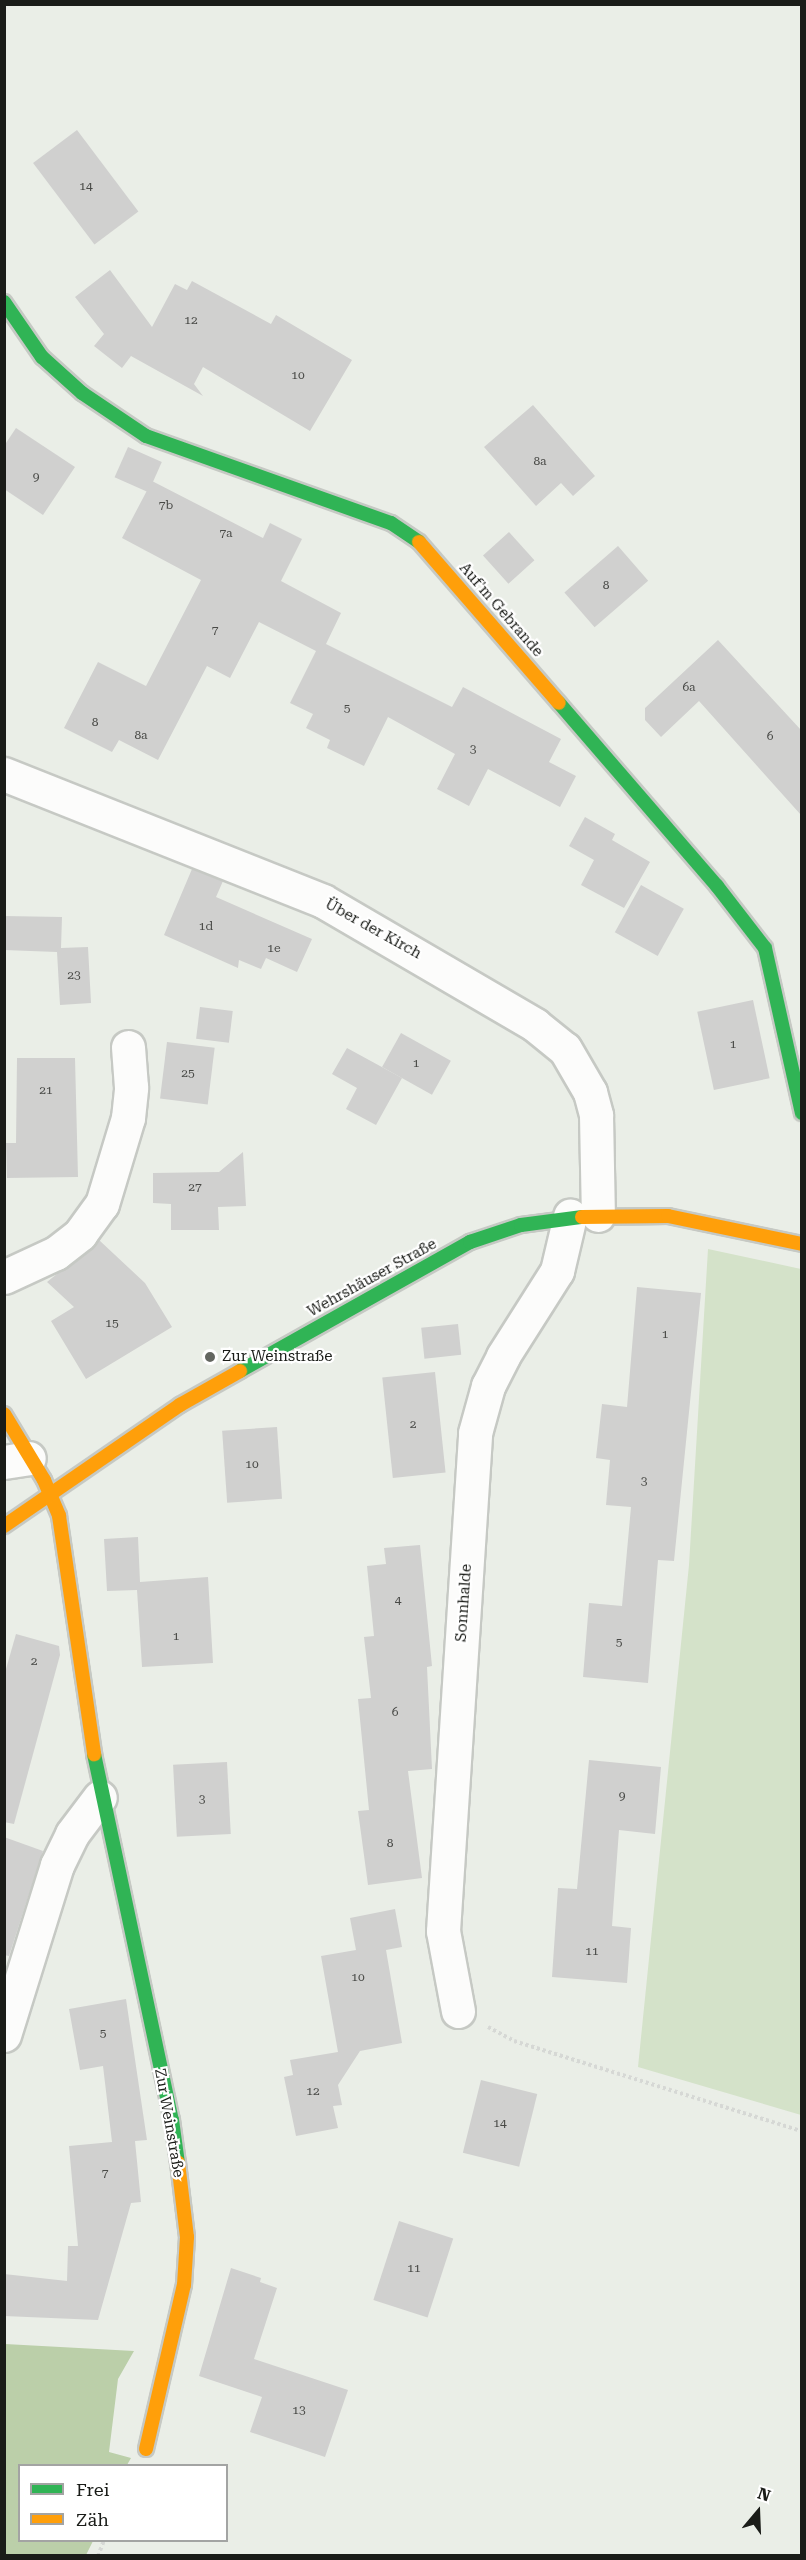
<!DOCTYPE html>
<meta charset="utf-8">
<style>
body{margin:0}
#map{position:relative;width:806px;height:2560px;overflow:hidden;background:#eaeee7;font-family:"Roboto Serif",serif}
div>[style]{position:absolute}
.green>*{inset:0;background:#d4e2c9}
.forest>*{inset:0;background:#bbcfa9}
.building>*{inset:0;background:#d0d0cf;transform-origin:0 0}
.path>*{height:4px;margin-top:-2px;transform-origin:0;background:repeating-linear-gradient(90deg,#d6d8d5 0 3px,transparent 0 6px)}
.roads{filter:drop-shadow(2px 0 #c6c9c4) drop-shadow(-2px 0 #c6c9c4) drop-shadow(0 2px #c6c9c4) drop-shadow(0 -2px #c6c9c4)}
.street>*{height:33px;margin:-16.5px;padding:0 16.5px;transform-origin:16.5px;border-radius:16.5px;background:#fcfcfb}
.fast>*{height:14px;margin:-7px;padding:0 7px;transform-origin:7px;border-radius:7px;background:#30b455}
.slow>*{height:14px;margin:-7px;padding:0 7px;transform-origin:7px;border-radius:7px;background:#ff9f0a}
.dots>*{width:16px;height:16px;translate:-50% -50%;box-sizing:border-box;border:3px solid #fff;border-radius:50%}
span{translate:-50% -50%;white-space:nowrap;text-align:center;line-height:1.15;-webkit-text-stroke:4.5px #fff;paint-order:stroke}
.number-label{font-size:12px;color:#484946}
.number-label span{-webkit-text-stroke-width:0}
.street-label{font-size:15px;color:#1a1c18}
.poi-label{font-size:15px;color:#1a1c18}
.left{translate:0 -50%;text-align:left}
.frame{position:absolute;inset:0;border:6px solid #1a1c18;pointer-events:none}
.legend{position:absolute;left:18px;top:2464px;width:210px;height:78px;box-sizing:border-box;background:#fff;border:2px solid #a3a4a3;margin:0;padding:8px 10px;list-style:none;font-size:18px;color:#1a1c18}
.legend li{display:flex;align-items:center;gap:12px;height:30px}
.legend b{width:30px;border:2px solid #a3a4a3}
.north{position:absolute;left:728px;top:2482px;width:60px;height:60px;-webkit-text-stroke:4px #fff;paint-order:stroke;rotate:19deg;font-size:16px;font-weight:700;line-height:24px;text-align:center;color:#1a1c18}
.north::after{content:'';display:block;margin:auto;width:21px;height:27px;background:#1a1c18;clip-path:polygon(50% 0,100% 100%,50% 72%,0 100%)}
</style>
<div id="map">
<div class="green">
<div style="clip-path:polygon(708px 1249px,801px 1269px,801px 2115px,638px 2067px,689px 1565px)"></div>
</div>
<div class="forest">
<div style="clip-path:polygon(5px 2344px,134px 2351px,118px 2379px,109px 2452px,131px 2458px,127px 2465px,20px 2466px,20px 2540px,93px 2541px,86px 2555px,5px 2555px)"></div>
</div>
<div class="building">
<div style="left:77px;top:130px;width:102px;height:55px;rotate:53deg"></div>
<div style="clip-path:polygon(110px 270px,152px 327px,175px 284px,187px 290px,192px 281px,271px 324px,276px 315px,352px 360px,310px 431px,203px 367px,194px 384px,203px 396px,131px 356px,122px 368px,94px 346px,104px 334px,75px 297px)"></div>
<div style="clip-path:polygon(533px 405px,595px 476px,573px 496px,561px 483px,536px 506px,484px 447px)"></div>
<div style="clip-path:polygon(16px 428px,75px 467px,43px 515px,4px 489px,4px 446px)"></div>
<div style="left:128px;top:447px;width:37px;height:33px;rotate:24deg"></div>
<div style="clip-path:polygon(152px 481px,263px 538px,270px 523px,302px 539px,281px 581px,341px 613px,326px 644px,452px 707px,463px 687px,561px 739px,549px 762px,576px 776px,560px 807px,488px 769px,469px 806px,437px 789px,455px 754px,388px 717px,364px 766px,327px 748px,330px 740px,306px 728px,313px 714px,290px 703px,316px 651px,259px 622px,230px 678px,207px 666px,158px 760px,119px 740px,112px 752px,64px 728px,98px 662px,146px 686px,201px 580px,122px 538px)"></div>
<div style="left:509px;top:532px;width:38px;height:35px;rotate:48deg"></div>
<div style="left:618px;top:546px;width:46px;height:71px;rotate:49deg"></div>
<div style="clip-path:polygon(718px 640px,801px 730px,801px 815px,699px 701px,661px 737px,645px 720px,645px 708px)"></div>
<div style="clip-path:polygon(585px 817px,615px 834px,612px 840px,650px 862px,624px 908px,581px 885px,594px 860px,569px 846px)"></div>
<div style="clip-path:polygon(192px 869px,223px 881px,216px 897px,312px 939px,297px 972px,266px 958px,261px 969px,239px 960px,238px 968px,164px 935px)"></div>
<div style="left:641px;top:885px;width:49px;height:54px;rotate:29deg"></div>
<div style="clip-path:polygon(4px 916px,62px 917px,61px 948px,88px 947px,91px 1003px,60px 1005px,57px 952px,4px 950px)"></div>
<div style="left:753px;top:1000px;width:80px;height:57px;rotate:78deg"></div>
<div style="left:200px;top:1007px;width:33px;height:32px;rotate:7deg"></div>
<div style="left:401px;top:1033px;width:57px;height:39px;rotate:29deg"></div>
<div style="left:167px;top:1042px;width:48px;height:57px;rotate:7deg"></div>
<div style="clip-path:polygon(347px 1048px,402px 1078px,376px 1125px,346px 1109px,357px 1088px,332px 1074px)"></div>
<div style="clip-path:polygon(17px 1058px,75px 1058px,78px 1177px,7px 1178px,6px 1143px,16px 1143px)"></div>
<div style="clip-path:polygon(243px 1152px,246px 1206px,218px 1207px,219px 1230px,171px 1230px,171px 1204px,153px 1203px,153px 1173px,219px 1172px)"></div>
<div style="clip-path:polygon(99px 1240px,145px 1283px,172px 1327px,86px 1379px,51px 1321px,74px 1307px,47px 1282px)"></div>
<div style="clip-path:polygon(637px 1287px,701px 1293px,674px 1561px,658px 1560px,648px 1683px,583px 1677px,589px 1603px,622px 1606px,631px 1507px,606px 1505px,610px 1460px,596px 1458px,602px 1404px,627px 1407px)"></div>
<div style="left:458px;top:1324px;width:31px;height:37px;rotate:84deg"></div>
<div style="left:435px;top:1372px;width:101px;height:53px;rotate:84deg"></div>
<div style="left:277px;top:1427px;width:72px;height:55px;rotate:86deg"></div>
<div style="clip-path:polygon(138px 1537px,140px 1582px,208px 1577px,213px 1663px,142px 1667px,137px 1590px,107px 1591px,104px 1539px)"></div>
<div style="clip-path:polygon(420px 1545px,432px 1666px,427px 1667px,432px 1769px,408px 1771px,422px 1878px,368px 1885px,358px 1811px,369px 1810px,358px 1699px,371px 1698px,364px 1637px,374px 1636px,367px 1566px,386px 1564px,384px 1548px)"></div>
<div style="clip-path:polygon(16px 1634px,59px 1646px,60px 1655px,14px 1824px,4px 1822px,4px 1676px)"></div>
<div style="clip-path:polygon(589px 1760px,661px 1767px,655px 1834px,619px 1830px,612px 1926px,631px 1928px,627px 1983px,552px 1977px,558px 1888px,577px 1889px)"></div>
<div style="left:227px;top:1762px;width:72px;height:54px;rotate:87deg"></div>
<div style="clip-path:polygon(4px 1837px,43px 1851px,9px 1956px,4px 1955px)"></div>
<div style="clip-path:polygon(395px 1909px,402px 1947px,386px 1950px,402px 2043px,360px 2051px,338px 2085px,342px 2105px,333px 2106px,338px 2128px,296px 2136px,284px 2077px,293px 2075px,290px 2060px,338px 2052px,321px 1956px,356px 1950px,350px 1918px)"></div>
<div style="clip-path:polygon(126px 1999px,147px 2140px,135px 2141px,141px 2202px,131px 2203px,98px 2320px,4px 2316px,4px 2274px,67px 2281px,68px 2246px,78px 2246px,69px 2146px,112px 2142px,103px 2066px,80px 2070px,69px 2009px)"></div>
<div style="left:481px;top:2080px;width:58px;height:75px;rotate:14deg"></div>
<div style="left:399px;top:2221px;width:57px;height:83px;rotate:18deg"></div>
<div style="clip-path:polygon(231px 2268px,261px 2278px,260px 2282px,277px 2288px,254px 2359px,348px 2390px,325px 2457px,250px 2432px,262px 2397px,199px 2376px)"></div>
</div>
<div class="path">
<div style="left:488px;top:2027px;width:30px;rotate:28deg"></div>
<div style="left:514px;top:2041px;width:302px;rotate:17.4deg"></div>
<div style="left:98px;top:2556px;width:17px;rotate:-69deg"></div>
</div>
<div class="roads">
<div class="street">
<div style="left:4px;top:774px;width:343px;rotate:21.7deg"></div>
<div style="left:323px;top:901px;width:246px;rotate:30.3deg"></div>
<div style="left:535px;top:1025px;width:38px;rotate:39deg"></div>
<div style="left:565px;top:1049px;width:50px;rotate:59.8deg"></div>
<div style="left:590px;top:1092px;width:24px;rotate:75deg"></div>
<div style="left:596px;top:1115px;width:100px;rotate:88.9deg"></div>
<div style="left:4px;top:1277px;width:57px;rotate:-24.8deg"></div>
<div style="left:56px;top:1253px;width:31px;rotate:-38deg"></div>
<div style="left:80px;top:1234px;width:37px;rotate:-54deg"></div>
<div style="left:102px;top:1204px;width:90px;rotate:-73.2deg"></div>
<div style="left:128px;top:1118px;width:31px;rotate:-84deg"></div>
<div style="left:131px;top:1087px;width:40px;rotate:-94.3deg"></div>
<div style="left:4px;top:1462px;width:25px;rotate:-9deg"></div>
<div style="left:458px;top:2011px;width:81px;rotate:-100.6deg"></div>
<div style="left:443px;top:1931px;width:499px;rotate:-86.3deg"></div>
<div style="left:475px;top:1433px;width:49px;rotate:-74.5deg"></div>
<div style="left:488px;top:1386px;width:34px;rotate:-63deg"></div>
<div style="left:503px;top:1356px;width:101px;rotate:-57.6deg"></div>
<div style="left:557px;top:1271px;width:57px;rotate:-76.7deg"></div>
<div style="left:4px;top:2035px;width:178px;rotate:-72.7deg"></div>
<div style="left:57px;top:1865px;width:34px;rotate:-64deg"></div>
<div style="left:72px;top:1834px;width:46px;rotate:-52.9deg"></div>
</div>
<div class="fast">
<div style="left:4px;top:302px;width:67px;rotate:55.4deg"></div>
<div style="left:42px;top:357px;width:54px;rotate:42deg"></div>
<div style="left:82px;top:393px;width:77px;rotate:33.9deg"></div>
<div style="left:146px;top:436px;width:260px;rotate:19.6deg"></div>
<div style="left:391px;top:523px;width:34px;rotate:34deg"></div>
<div style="left:559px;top:703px;width:242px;rotate:49.2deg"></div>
<div style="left:717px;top:886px;width:78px;rotate:52.3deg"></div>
<div style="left:765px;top:948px;width:169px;rotate:77.4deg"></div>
<div style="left:240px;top:1371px;width:264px;rotate:-29.3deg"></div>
<div style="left:470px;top:1242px;width:54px;rotate:-18.4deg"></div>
<div style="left:521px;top:1225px;width:62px;rotate:-7.5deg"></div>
<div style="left:94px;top:1754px;width:374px;rotate:78deg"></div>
<div style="left:172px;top:2120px;width:43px;rotate:82.1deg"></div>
</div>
<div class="slow">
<div style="left:419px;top:542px;width:213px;rotate:49deg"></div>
<div style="left:582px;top:1217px;width:86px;rotate:-0.7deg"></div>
<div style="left:668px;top:1216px;width:137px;rotate:11.8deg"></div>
<div style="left:4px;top:1414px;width:77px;rotate:58.8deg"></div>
<div style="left:44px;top:1480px;width:39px;rotate:67deg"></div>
<div style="left:59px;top:1516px;width:241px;rotate:81.6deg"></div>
<div style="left:4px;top:1526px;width:214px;rotate:-34.5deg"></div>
<div style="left:180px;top:1405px;width:69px;rotate:-29.5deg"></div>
<div style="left:146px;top:2449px;width:168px;rotate:-77deg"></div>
<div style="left:184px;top:2285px;width:48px;rotate:-86.4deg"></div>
<div style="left:187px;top:2237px;width:75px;rotate:-96.9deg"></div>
</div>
</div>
<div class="dots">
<div style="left:210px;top:1357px;background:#636660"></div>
</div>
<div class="number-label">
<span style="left:86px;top:187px">14</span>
<span style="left:191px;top:321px">12</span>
<span style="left:298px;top:376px">10</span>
<span style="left:540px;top:462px">8a</span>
<span style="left:36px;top:478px">9</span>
<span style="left:166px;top:506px">7b</span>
<span style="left:226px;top:534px">7a</span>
<span style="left:606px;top:586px">8</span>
<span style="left:215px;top:631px">7</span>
<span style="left:689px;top:688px">6a</span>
<span style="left:347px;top:709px">5</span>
<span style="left:95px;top:723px">8</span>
<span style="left:141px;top:736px">8a</span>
<span style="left:770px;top:737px">6</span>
<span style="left:473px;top:750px">3</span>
<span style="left:206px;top:927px">1d</span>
<span style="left:274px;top:949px">1e</span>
<span style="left:74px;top:976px">23</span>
<span style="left:733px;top:1045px">1</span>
<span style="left:416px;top:1064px">1</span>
<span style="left:188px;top:1074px">25</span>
<span style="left:46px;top:1091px">21</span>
<span style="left:195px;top:1188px">27</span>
<span style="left:112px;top:1324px">15</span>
<span style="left:665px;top:1335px">1</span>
<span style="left:413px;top:1425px">2</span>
<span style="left:252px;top:1465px">10</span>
<span style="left:644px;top:1482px">3</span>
<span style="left:398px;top:1601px">4</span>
<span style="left:176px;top:1637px">1</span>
<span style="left:619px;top:1643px">5</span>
<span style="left:34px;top:1662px">2</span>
<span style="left:395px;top:1713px">6</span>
<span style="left:622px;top:1797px">9</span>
<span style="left:202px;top:1800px">3</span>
<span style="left:390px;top:1844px">8</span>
<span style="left:592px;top:1952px">11</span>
<span style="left:358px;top:1978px">10</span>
<span style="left:103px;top:2034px">5</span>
<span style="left:313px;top:2092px">12</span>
<span style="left:500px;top:2124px">14</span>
<span style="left:105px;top:2174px">7</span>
<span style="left:414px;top:2269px">11</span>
<span style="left:299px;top:2411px">13</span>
</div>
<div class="street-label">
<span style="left:501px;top:610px;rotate:49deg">Auf'm Gebrande</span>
<span style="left:373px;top:929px;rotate:29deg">Über der Kirch</span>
<span style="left:372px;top:1278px;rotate:-29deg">Wehrshäuser Straße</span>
<span style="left:464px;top:1603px;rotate:-86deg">Sonnhalde</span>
<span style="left:169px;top:2123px;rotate:80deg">Zur Weinstraße</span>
</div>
<div class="poi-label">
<span class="left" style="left:222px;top:1357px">Zur Weinstraße</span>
</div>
<div class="frame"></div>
<ul class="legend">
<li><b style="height:8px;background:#30b455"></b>Frei</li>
<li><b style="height:8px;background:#ff9f0a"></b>Zäh</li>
</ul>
<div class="north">N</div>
</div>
